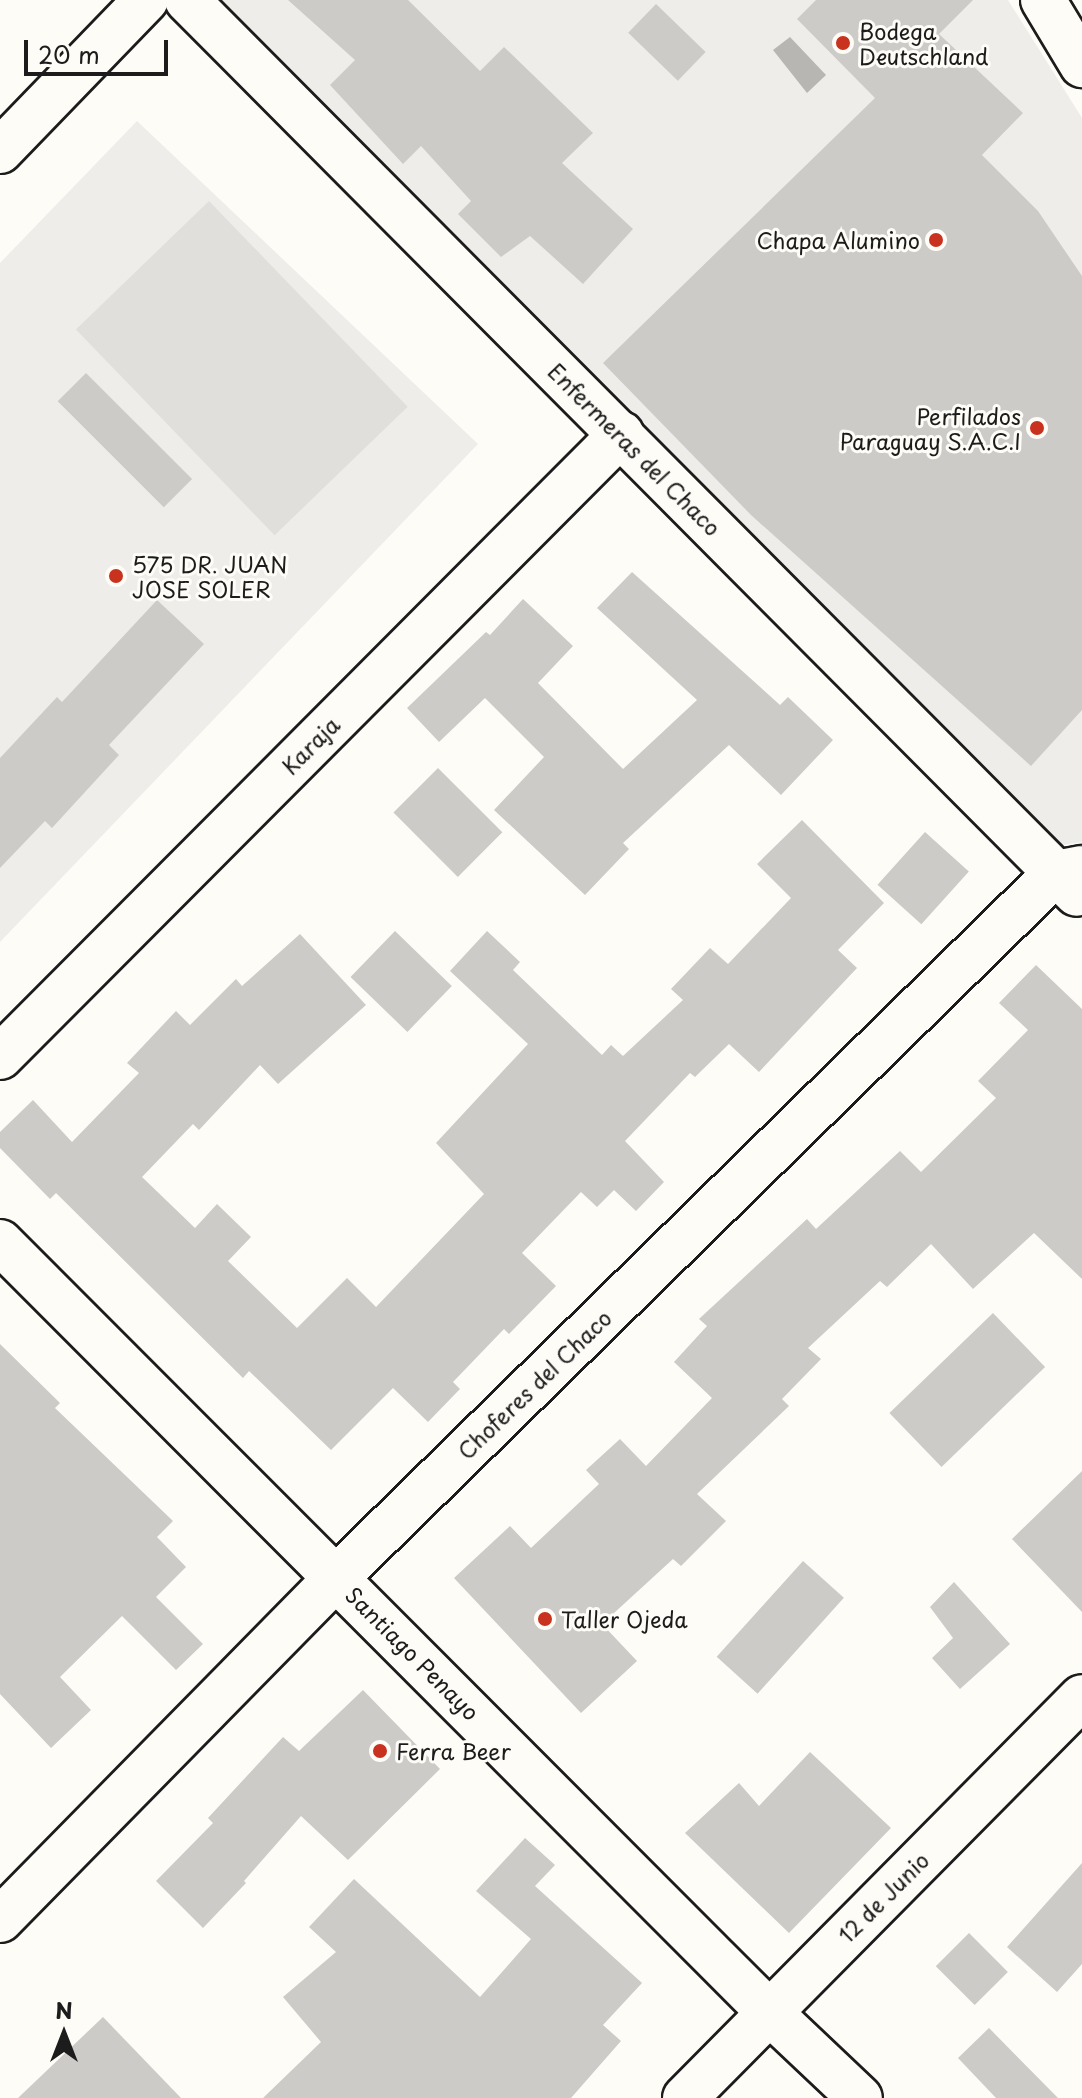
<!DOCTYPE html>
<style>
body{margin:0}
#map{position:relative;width:1082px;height:2098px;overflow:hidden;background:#fdfcf7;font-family:"Playpen Sans",sans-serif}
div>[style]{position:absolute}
.built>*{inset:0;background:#eeede9}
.green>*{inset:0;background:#e0dfdb;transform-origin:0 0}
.water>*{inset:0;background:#b7b6b2}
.building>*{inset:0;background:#cccbc8;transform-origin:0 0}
.roads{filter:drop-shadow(2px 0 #1c1c1c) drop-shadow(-2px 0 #1c1c1c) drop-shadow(0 2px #1c1c1c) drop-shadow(0 -2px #1c1c1c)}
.street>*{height:44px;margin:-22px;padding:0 22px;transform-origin:22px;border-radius:22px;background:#fdfcf7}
.secondary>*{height:44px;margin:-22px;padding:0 22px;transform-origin:22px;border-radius:22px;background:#fdfcf7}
.highway>*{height:44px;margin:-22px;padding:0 22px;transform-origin:22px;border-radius:22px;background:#fdfcf7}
.dots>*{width:22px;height:22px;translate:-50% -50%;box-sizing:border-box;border:4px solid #fdfcf7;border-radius:50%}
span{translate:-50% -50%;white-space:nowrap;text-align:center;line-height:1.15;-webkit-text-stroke:6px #fdfcf7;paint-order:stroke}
.poi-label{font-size:22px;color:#1c1c1c}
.left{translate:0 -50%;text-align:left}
.right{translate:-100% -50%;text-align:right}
.street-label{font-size:22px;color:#1c1c1c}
.north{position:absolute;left:24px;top:1994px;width:80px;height:80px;-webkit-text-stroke:6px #fdfcf7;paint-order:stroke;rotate:0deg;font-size:22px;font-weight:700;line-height:32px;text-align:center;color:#1c1c1c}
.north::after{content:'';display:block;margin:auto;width:28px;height:36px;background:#1c1c1c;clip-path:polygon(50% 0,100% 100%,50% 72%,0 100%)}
.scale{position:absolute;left:24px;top:40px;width:144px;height:36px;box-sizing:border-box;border:4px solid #1c1c1c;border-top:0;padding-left:10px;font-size:24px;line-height:28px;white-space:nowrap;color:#1c1c1c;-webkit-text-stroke:6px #fdfcf7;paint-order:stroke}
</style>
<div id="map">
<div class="built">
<div style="clip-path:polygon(194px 0,1008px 0,1082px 118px,1082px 842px,1050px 847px)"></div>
<div style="clip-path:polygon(137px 121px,478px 444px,0 942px,0 263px)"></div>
</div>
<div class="green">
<div style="left:209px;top:201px;width:286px;height:185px;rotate:46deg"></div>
</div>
<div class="water">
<div style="clip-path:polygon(790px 37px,826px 75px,807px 93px,773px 50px)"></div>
</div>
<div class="building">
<div style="clip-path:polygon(288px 0,408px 0,480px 71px,504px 47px,593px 133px,562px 163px,633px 229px,583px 284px,530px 236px,501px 257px,458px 214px,471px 201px,421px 146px,403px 164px,330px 85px,355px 60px)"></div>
<div style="clip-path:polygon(816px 0,973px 0,939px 34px,1023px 113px,982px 155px,1038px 211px,1082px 276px,1082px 710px,1031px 766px,751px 515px,603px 363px,875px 98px,797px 19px)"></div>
<div style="left:656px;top:4px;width:69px;height:40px;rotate:44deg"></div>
<div style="left:86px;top:373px;width:150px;height:40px;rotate:45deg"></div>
<div style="clip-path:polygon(632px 572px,780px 705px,788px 697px,833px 740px,781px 795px,729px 745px,623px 843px,629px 849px,585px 895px,494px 810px,544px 757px,485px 698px,439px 742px,407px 708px,486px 632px,490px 635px,523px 599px,573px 646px,538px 683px,623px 769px,697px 700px,597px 608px)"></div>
<div style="clip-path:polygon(157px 600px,204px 644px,109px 745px,119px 755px,52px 828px,45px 821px,0 868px,0 758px,57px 697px,62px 702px)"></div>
<div style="left:438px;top:768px;width:91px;height:63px;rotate:45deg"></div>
<div style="clip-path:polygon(802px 820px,884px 903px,838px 950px,857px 968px,759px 1072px,729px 1044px,695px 1077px,690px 1073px,625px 1141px,664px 1182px,636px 1211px,614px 1190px,597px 1207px,581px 1192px,522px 1253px,556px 1286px,509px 1334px,504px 1329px,453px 1382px,460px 1389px,428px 1422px,393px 1388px,331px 1450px,249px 1371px,243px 1378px,56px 1193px,50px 1199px,0 1148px,0 1132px,33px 1100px,72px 1142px,139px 1073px,127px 1063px,176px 1011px,190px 1025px,236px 979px,242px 986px,300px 934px,366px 1005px,278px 1084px,260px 1065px,199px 1130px,193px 1124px,142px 1177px,195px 1228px,217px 1204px,251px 1237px,228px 1261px,297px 1328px,347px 1278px,376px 1307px,484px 1194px,436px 1143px,528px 1044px,450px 971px,487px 931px,520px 962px,513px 970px,602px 1055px,611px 1045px,623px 1056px,683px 1000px,671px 989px,710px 948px,728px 964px,791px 898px,757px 864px)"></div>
<div style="left:925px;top:832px;width:59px;height:71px;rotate:42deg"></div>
<div style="left:395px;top:931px;width:79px;height:64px;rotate:44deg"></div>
<div style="clip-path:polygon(1036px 965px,1082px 1009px,1082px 1279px,1034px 1233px,973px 1289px,931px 1244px,887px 1287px,880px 1281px,808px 1348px,821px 1359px,782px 1399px,789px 1406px,697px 1494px,726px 1521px,681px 1566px,673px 1559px,602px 1624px,637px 1661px,581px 1713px,454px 1578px,510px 1526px,531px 1548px,599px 1484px,586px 1470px,620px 1439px,646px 1466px,712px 1398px,674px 1362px,707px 1326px,699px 1319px,807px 1219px,816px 1229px,900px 1151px,921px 1172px,996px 1098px,978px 1081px,1028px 1030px,999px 1003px)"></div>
<div style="left:993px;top:1313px;width:75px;height:144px;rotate:46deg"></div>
<div style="clip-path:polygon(0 1344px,60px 1403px,55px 1408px,173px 1521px,157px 1537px,186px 1567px,156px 1597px,203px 1644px,176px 1670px,122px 1616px,60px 1677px,91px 1710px,51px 1748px,0 1694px)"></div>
<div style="clip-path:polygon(1082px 1471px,1082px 1612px,1012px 1539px)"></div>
<div style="left:803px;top:1561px;width:55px;height:129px;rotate:42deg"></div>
<div style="clip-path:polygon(954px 1582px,1010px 1644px,960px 1689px,932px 1658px,953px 1638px,930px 1607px)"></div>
<div style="clip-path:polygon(363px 1690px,440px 1769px,348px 1860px,301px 1816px,244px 1881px,246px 1883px,203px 1928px,156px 1881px,213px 1823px,208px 1818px,283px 1737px,299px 1751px)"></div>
<div style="clip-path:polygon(810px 1752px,891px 1828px,789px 1933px,685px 1833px,739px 1783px,759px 1806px)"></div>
<div style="clip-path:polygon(525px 1838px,555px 1865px,535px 1886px,642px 1983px,603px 2025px,621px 2041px,571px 2098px,263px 2098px,321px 2042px,283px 1997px,336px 1952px,309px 1927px,354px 1879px,480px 1997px,531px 1939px,476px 1891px)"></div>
<div style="clip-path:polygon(1082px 1863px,1082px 1964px,1057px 1992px,1007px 1947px)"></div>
<div style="left:969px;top:1933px;width:55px;height:47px;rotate:45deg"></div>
<div style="clip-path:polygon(103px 2017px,181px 2098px,18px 2098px)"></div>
<div style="clip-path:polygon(989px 2028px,1058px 2098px,996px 2098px,958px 2058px)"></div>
</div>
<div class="roads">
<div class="street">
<div style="left:187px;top:0;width:1261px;rotate:45.13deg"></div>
<div style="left:0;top:1057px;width:880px;rotate:-45.09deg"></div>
<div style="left:0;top:1242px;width:1088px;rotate:45.04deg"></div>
<div style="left:769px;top:2012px;width:125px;rotate:43.4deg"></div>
<div style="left:0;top:1920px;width:481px;rotate:-45.5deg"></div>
<div style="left:337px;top:1577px;width:1006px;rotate:-44.4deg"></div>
<div style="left:1056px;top:873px;width:26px;rotate:-11deg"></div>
<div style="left:685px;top:2098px;width:564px;rotate:-45.29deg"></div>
</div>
<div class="secondary">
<div style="left:0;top:151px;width:210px;rotate:-46deg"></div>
</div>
<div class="highway">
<div style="left:1043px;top:0;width:76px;rotate:59deg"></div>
</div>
</div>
<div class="dots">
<div style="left:843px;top:43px;background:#c8321e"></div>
<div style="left:936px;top:240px;background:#c8321e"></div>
<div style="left:1037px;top:428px;background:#c8321e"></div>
<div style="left:116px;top:576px;background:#c8321e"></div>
<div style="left:545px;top:1619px;background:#c8321e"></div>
<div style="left:380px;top:1751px;background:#c8321e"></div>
</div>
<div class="poi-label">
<span class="left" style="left:859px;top:43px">Bodega<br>Deutschland</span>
<span class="right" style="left:920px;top:240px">Chapa Alumino</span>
<span class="right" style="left:1021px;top:428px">Perfilados<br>Paraguay S.A.C.I</span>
<span class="left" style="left:132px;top:576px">575 DR. JUAN<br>JOSE SOLER</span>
<span class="left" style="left:561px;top:1619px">Taller Ojeda</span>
<span class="left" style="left:396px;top:1751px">Ferra Beer</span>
</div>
<div class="street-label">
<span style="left:635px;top:449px;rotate:45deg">Enfermeras del Chaco</span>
<span style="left:310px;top:745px;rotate:-45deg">Karaja</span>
<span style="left:534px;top:1384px;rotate:-44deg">Choferes del Chaco</span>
<span style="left:413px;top:1653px;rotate:45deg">Santiago Penayo</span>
<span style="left:883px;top:1897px;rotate:-45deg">12 de Junio</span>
</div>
<div class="north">N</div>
<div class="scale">20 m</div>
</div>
